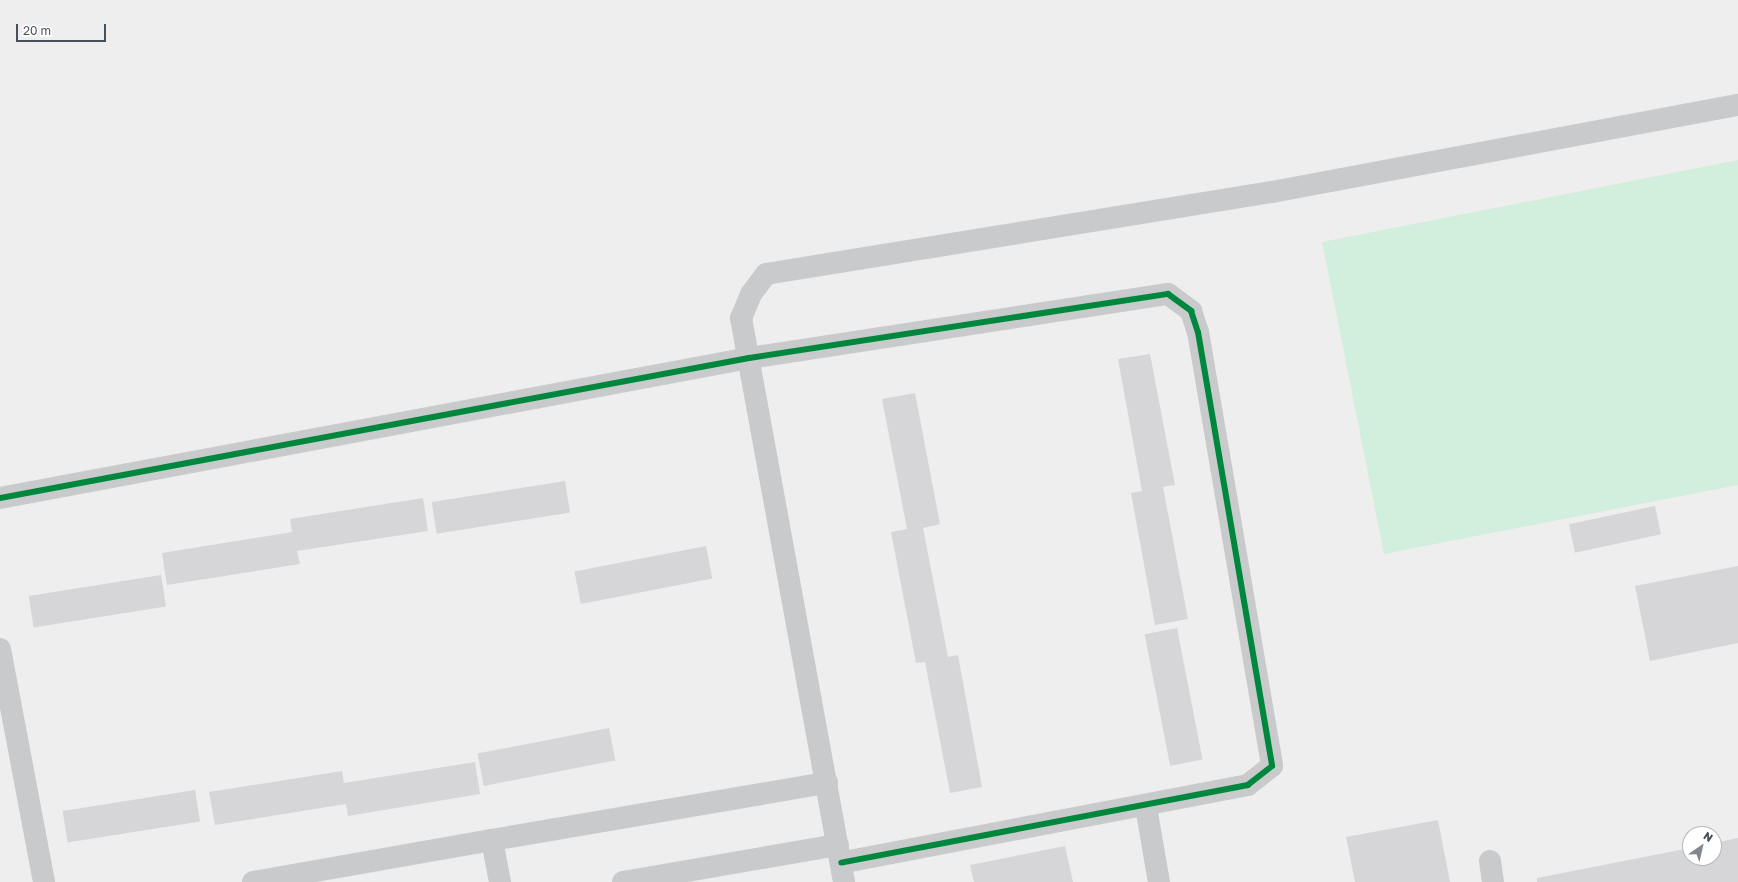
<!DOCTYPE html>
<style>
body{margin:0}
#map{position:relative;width:1738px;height:882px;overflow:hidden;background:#efeeee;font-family:"Golos Text",sans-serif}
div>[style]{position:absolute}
.green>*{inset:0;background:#d2eedd}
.building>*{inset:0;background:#d6d6d8;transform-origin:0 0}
.minor>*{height:22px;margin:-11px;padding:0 11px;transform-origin:11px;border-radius:11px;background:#c8cacc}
.cycleway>*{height:6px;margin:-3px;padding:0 3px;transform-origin:3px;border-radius:3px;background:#00873e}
span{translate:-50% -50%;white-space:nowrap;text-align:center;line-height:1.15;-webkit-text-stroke:3px #fff;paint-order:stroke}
.north{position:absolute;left:1682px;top:826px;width:40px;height:40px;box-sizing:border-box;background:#fff;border:1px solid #b5b9bd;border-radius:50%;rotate:34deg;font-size:11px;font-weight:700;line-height:16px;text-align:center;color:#46505a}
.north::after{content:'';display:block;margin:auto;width:14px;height:18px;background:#81878e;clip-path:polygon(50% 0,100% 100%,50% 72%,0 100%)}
.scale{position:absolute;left:16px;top:24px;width:90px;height:18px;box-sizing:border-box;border:2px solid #46505a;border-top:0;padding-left:5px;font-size:12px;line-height:14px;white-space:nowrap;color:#46505a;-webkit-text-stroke:3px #fff;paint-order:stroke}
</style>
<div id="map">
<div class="green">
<div style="clip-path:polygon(1738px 160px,1738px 485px,1384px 554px,1322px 242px)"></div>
</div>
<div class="building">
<div style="clip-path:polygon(1150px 354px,1175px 485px,1163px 487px,1188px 619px,1155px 625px,1131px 493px,1142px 491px,1118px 359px)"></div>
<div style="clip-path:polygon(915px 393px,940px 524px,923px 528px,948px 657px,958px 655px,982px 787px,950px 793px,925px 662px,916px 663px,891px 532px,907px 529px,882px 399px)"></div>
<div style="left:565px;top:481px;width:32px;height:135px;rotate:81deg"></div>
<div style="clip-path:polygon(423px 498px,428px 531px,297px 551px,300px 564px,167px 585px,162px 553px,292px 532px,290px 519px)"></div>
<div style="left:1655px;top:506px;width:29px;height:88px;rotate:78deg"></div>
<div style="left:706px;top:546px;width:33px;height:134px;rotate:79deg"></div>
<div style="clip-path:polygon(1738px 566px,1738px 643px,1650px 661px,1635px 586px)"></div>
<div style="left:161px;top:575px;width:32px;height:134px;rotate:81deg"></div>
<div style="left:1177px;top:628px;width:134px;height:33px;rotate:79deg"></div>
<div style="left:609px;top:728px;width:33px;height:134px;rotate:79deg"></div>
<div style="clip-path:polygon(475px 762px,480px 794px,348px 816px,346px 804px,215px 825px,209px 792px,342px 771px,344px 783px)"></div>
<div style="left:195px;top:790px;width:32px;height:134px;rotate:81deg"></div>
<div style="clip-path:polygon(1438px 820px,1450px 882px,1355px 882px,1346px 837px)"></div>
<div style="clip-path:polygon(1738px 838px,1738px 882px,1537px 882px,1537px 878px,1690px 848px,1690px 858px,1714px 858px,1714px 843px)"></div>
<div style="clip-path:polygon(1065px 846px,1073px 882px,974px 882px,970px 865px)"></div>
</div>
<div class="minor">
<div style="left:0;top:498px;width:762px;rotate:-10.59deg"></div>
<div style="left:749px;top:358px;width:424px;rotate:-8.7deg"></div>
<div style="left:1168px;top:294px;width:29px;rotate:36deg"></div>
<div style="left:1191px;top:311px;width:22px;rotate:72deg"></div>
<div style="left:1198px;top:332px;width:440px;rotate:80.3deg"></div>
<div style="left:1272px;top:766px;width:31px;rotate:142deg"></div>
<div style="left:1248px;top:785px;width:414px;rotate:169.2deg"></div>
<div style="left:0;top:649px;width:237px;rotate:79.3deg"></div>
<div style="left:1146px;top:807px;width:76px;rotate:80.2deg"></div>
<div style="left:1490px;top:861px;width:21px;rotate:82deg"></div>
<div style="left:253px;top:882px;width:243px;rotate:-10deg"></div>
<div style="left:500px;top:882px;width:43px;rotate:-100.8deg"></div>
<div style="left:492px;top:840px;width:340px;rotate:-9.7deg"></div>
<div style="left:623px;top:882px;width:218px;rotate:-9.8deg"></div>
<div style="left:844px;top:882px;width:573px;rotate:-100.35deg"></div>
<div style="left:741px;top:318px;width:26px;rotate:-67deg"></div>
<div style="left:751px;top:294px;width:25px;rotate:-53deg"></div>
<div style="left:766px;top:274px;width:513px;rotate:-9.21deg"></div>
<div style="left:1272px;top:192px;width:474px;rotate:-10.6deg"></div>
</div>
<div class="cycleway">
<div style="left:0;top:498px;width:762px;rotate:-10.59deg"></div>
<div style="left:749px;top:358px;width:424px;rotate:-8.7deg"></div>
<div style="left:1168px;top:294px;width:29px;rotate:36deg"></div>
<div style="left:1191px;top:311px;width:22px;rotate:72deg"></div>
<div style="left:1198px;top:332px;width:440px;rotate:80.3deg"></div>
<div style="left:1272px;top:766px;width:31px;rotate:142deg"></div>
<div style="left:1248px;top:785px;width:414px;rotate:169.2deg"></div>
</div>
<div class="north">N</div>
<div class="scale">20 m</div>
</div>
